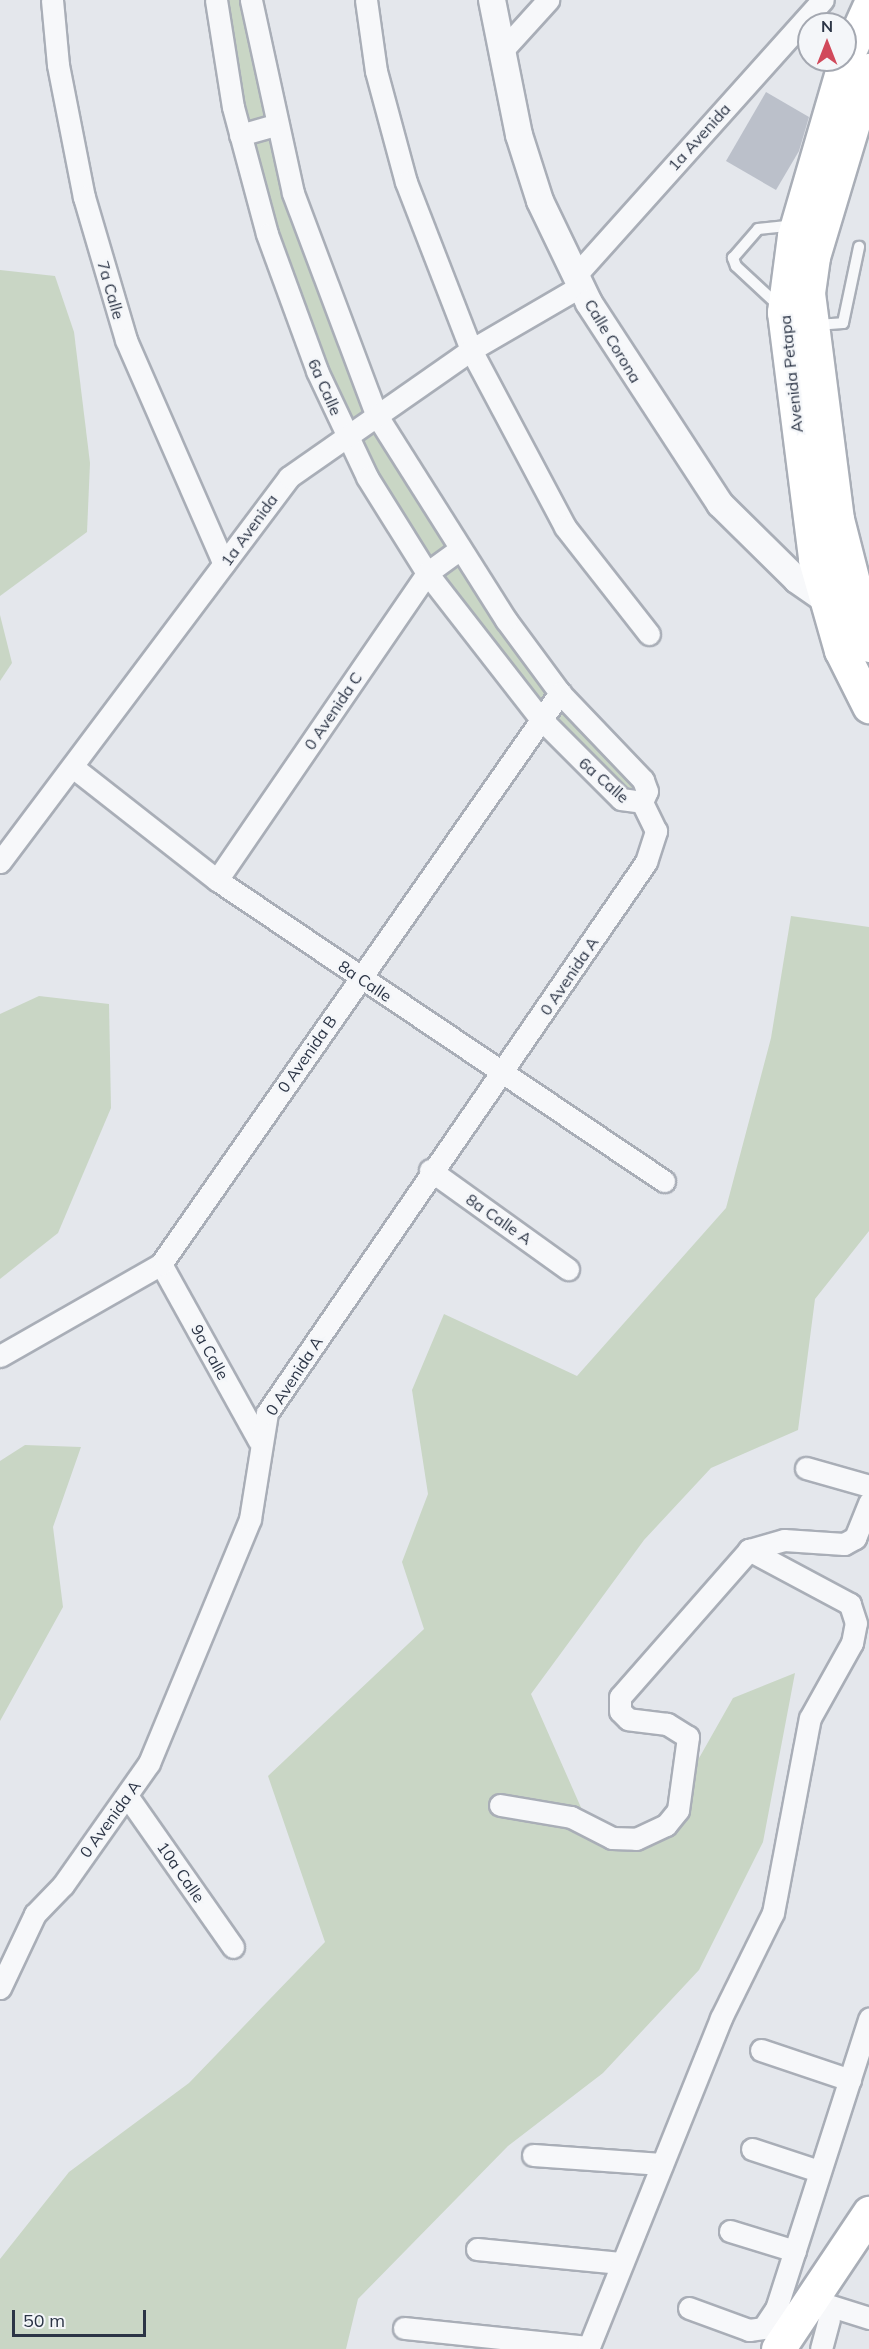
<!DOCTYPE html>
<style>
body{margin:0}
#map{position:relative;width:869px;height:2349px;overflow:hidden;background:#e4e7ec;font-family:Mulish,sans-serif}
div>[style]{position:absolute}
.green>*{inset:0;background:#c9d6c5}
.building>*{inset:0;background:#bbc0ca}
.roads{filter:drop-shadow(2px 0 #a9aeb7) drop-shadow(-2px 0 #a9aeb7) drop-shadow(0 2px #a9aeb7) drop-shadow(0 -2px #a9aeb7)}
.service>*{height:10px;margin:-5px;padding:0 5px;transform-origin:5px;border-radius:5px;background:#f7f8fa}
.minor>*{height:21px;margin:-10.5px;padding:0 10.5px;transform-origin:10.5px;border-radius:10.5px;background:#f7f8fa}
.tertiary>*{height:26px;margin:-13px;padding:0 13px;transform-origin:13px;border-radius:13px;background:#f7f8fa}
.primary>*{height:33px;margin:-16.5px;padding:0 16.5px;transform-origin:16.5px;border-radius:16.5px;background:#fff}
span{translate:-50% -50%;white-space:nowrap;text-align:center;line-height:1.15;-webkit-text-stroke:4.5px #f4f6f9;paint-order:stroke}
.street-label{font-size:16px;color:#2b3445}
.north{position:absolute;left:797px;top:12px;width:60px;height:60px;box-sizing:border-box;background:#f4f6f9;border:2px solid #a4a8b1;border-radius:50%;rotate:0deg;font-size:16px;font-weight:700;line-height:24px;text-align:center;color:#2b3445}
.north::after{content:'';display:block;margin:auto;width:21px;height:27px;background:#d1495b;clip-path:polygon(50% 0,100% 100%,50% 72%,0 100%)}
.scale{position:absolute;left:12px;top:2310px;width:134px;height:27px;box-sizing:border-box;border:3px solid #2b3445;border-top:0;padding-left:8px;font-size:18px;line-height:21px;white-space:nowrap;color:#2b3445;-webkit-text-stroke:4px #f4f6f9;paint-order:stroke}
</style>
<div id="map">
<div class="green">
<div style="clip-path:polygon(216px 0,251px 0,331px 302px,457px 551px,643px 780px,630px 805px,427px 573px,289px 302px)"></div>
<div style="clip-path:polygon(0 270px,55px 276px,74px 332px,90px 463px,87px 532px,0 596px)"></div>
<div style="clip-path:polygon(0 615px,12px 663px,0 681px)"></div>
<div style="clip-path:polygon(791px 916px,869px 927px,869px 1231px,815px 1299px,798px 1430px,711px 1468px,644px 1540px,531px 1694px,590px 1828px,655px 1836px,733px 1698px,795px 1673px,763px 1842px,699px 1970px,603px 2073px,508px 2146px,358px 2299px,346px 2349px,0 2349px,0 2259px,69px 2172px,189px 2083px,325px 1942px,268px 1776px,424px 1629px,402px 1562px,428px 1494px,412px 1390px,444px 1314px,577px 1376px,726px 1208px,771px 1038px)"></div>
<div style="clip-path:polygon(39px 996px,109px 1004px,111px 1108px,58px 1233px,0 1279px,0 1014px)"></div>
<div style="clip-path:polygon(25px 1445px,81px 1447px,53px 1527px,63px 1607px,0 1721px,0 1461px)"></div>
</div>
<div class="building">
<div style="clip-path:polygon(766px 92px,809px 117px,799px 151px,776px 190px,726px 161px)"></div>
</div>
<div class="roads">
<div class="service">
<div style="left:779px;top:306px;width:59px;rotate:-137.1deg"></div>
<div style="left:736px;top:266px;width:9px;rotate:-111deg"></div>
<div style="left:733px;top:258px;width:38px;rotate:-49deg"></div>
<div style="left:758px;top:229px;width:36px;rotate:-6deg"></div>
<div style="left:816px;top:325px;width:27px;rotate:-4deg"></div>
<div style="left:843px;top:323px;width:78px;rotate:-78.1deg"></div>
</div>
<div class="minor">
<div style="left:52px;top:0;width:65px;rotate:84.7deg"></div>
<div style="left:58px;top:65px;width:135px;rotate:78.9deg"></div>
<div style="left:84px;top:197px;width:149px;rotate:73.6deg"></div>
<div style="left:126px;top:340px;width:244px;rotate:66.4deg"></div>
<div style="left:216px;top:0;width:108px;rotate:81deg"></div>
<div style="left:233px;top:107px;width:131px;rotate:75deg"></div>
<div style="left:267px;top:234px;width:146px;rotate:69.9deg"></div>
<div style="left:317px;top:371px;width:117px;rotate:64.7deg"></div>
<div style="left:367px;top:477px;width:113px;rotate:58deg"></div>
<div style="left:427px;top:573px;width:182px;rotate:52.1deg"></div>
<div style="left:539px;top:717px;width:116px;rotate:45deg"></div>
<div style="left:621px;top:799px;width:21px;rotate:8deg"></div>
<div style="left:642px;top:802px;width:12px;rotate:-66deg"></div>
<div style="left:647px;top:791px;width:12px;rotate:-110deg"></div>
<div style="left:643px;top:780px;width:120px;rotate:-133.7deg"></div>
<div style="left:560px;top:693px;width:91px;rotate:-126.5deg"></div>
<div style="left:506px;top:620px;width:244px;rotate:-122.3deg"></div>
<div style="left:376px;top:414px;width:236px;rotate:-110.6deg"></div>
<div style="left:293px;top:193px;width:198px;rotate:-102.3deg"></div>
<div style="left:366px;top:0;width:72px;rotate:82deg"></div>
<div style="left:376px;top:71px;width:115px;rotate:74.9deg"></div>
<div style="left:406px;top:182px;width:180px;rotate:68.8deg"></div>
<div style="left:471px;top:350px;width:200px;rotate:62deg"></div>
<div style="left:565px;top:527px;width:136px;rotate:51.9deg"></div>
<div style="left:500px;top:53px;width:72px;rotate:-47.8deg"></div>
<div style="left:240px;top:135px;width:37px;rotate:-16deg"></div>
<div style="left:575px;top:276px;width:371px;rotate:-48.1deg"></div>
<div style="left:74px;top:768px;width:182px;rotate:38.1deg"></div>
<div style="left:217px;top:880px;width:539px;rotate:33.96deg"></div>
<div style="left:0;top:862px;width:481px;rotate:-53.1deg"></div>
<div style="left:289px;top:477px;width:222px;rotate:-34.9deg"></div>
<div style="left:471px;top:350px;width:127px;rotate:-30.2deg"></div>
<div style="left:217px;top:880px;width:372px;rotate:-55.6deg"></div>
<div style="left:427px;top:573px;width:37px;rotate:-36deg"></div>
<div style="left:430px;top:1170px;width:170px;rotate:35.7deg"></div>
<div style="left:161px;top:1264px;width:202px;rotate:61deg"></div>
<div style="left:0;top:1356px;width:185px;rotate:-29.7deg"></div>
<div style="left:161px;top:1264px;width:697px;rotate:-55.06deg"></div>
<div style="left:806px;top:1468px;width:66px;rotate:15.9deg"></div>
<div style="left:128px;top:1797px;width:183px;rotate:55deg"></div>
<div style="left:500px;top:1805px;width:72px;rotate:9.6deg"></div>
<div style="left:571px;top:1817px;width:46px;rotate:27.1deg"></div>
<div style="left:612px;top:1838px;width:24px;rotate:2deg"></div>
<div style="left:636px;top:1839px;width:33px;rotate:-25deg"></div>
<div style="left:666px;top:1825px;width:19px;rotate:-51deg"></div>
<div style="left:678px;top:1810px;width:74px;rotate:-82.2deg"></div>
<div style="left:688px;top:1737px;width:25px;rotate:-148deg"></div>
<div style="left:667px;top:1724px;width:39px;rotate:-173deg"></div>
<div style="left:628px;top:1719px;width:11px;rotate:-135deg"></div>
<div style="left:620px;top:1711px;width:14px;rotate:-90deg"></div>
<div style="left:620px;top:1697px;width:196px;rotate:-48.7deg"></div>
<div style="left:749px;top:1550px;width:36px;rotate:-16deg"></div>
<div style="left:784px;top:1540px;width:60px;rotate:3.8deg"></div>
<div style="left:844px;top:1544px;width:13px;rotate:-29deg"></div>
<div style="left:855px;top:1538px;width:38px;rotate:-68deg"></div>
<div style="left:0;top:1988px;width:82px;rotate:-64.7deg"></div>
<div style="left:35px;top:1914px;width:40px;rotate:-46deg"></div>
<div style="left:63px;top:1885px;width:149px;rotate:-54.8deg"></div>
<div style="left:149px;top:1763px;width:264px;rotate:-67.5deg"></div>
<div style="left:250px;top:1519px;width:107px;rotate:-80.9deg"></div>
<div style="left:267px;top:1413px;width:669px;rotate:-55.48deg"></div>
<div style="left:646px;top:862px;width:33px;rotate:-72deg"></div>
<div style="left:656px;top:831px;width:32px;rotate:-116deg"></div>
<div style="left:761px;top:2050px;width:94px;rotate:18.6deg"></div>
<div style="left:752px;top:2149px;width:71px;rotate:18.2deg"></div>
<div style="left:533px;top:2155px;width:129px;rotate:4deg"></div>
<div style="left:730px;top:2231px;width:68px;rotate:17.1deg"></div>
<div style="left:477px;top:2249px;width:144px;rotate:5.6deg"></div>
<div style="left:812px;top:2300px;width:60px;rotate:17.5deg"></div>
<div style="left:689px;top:2308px;width:64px;rotate:20.1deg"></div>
<div style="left:749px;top:2330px;width:14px;rotate:-8deg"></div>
<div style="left:763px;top:2328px;width:23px;rotate:-56deg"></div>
<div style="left:776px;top:2309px;width:305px;rotate:-72.2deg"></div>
<div style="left:404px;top:2328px;width:186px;rotate:5.9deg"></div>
<div style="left:588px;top:2349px;width:357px;rotate:-68.1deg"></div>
<div style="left:721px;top:2018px;width:117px;rotate:-63.7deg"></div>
<div style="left:773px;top:1913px;width:198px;rotate:-79.3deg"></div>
<div style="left:810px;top:1718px;width:86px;rotate:-60.8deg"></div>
<div style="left:852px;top:1643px;width:20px;rotate:-79deg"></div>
<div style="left:856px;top:1623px;width:20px;rotate:-108deg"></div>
<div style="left:850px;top:1604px;width:115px;rotate:-151.9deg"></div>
<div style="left:821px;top:2349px;width:31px;rotate:-75deg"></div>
</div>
<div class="tertiary">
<div style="left:492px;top:0;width:138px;rotate:78.7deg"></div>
<div style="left:519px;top:135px;width:69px;rotate:72.3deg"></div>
<div style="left:540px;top:201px;width:113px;rotate:64.3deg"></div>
<div style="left:589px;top:303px;width:240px;rotate:56.9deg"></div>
<div style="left:720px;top:504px;width:108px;rotate:44.6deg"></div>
<div style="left:797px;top:580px;width:33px;rotate:35deg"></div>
<div style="left:824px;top:599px;width:11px;rotate:-10deg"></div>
</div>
<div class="primary">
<div style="left:869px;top:7px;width:56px;rotate:114.3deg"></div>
<div style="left:846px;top:58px;width:185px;rotate:106.3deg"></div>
<div style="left:794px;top:236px;width:77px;rotate:97.5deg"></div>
<div style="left:784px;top:312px;width:249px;rotate:82.8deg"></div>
<div style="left:815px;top:559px;width:95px;rotate:74.1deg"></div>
<div style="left:841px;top:650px;width:63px;rotate:63.4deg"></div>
<div style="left:869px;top:70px;width:195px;rotate:106.7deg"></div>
<div style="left:813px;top:257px;width:36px;rotate:98deg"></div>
<div style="left:808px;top:293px;width:228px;rotate:82.7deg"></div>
<div style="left:837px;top:519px;width:130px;rotate:75.7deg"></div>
<div style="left:778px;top:2349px;width:164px;rotate:-56.2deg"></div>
</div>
</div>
<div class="street-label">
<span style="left:699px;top:137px;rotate:-48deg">1a Avenida</span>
<span style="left:111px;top:290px;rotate:74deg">7a Calle</span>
<span style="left:613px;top:341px;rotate:59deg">Calle Corona</span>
<span style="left:791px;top:374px;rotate:-96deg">Avenida Petapa</span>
<span style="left:325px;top:387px;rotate:66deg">6a Calle</span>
<span style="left:249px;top:530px;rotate:-54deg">1a Avenida</span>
<span style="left:333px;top:711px;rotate:-56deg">0 Avenida C</span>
<span style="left:604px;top:780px;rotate:41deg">6a Calle</span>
<span style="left:569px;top:976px;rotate:-56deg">0 Avenida A</span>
<span style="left:365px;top:981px;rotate:34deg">8a Calle</span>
<span style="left:307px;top:1054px;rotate:-55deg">0 Avenida B</span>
<span style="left:499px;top:1219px;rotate:35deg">8a Calle A</span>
<span style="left:210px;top:1352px;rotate:61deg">9a Calle</span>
<span style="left:294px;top:1376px;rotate:-57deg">0 Avenida A</span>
<span style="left:110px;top:1819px;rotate:-54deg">0 Avenida A</span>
<span style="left:181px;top:1872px;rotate:55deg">10a Calle</span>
</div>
<div class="north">N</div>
<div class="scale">50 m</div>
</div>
